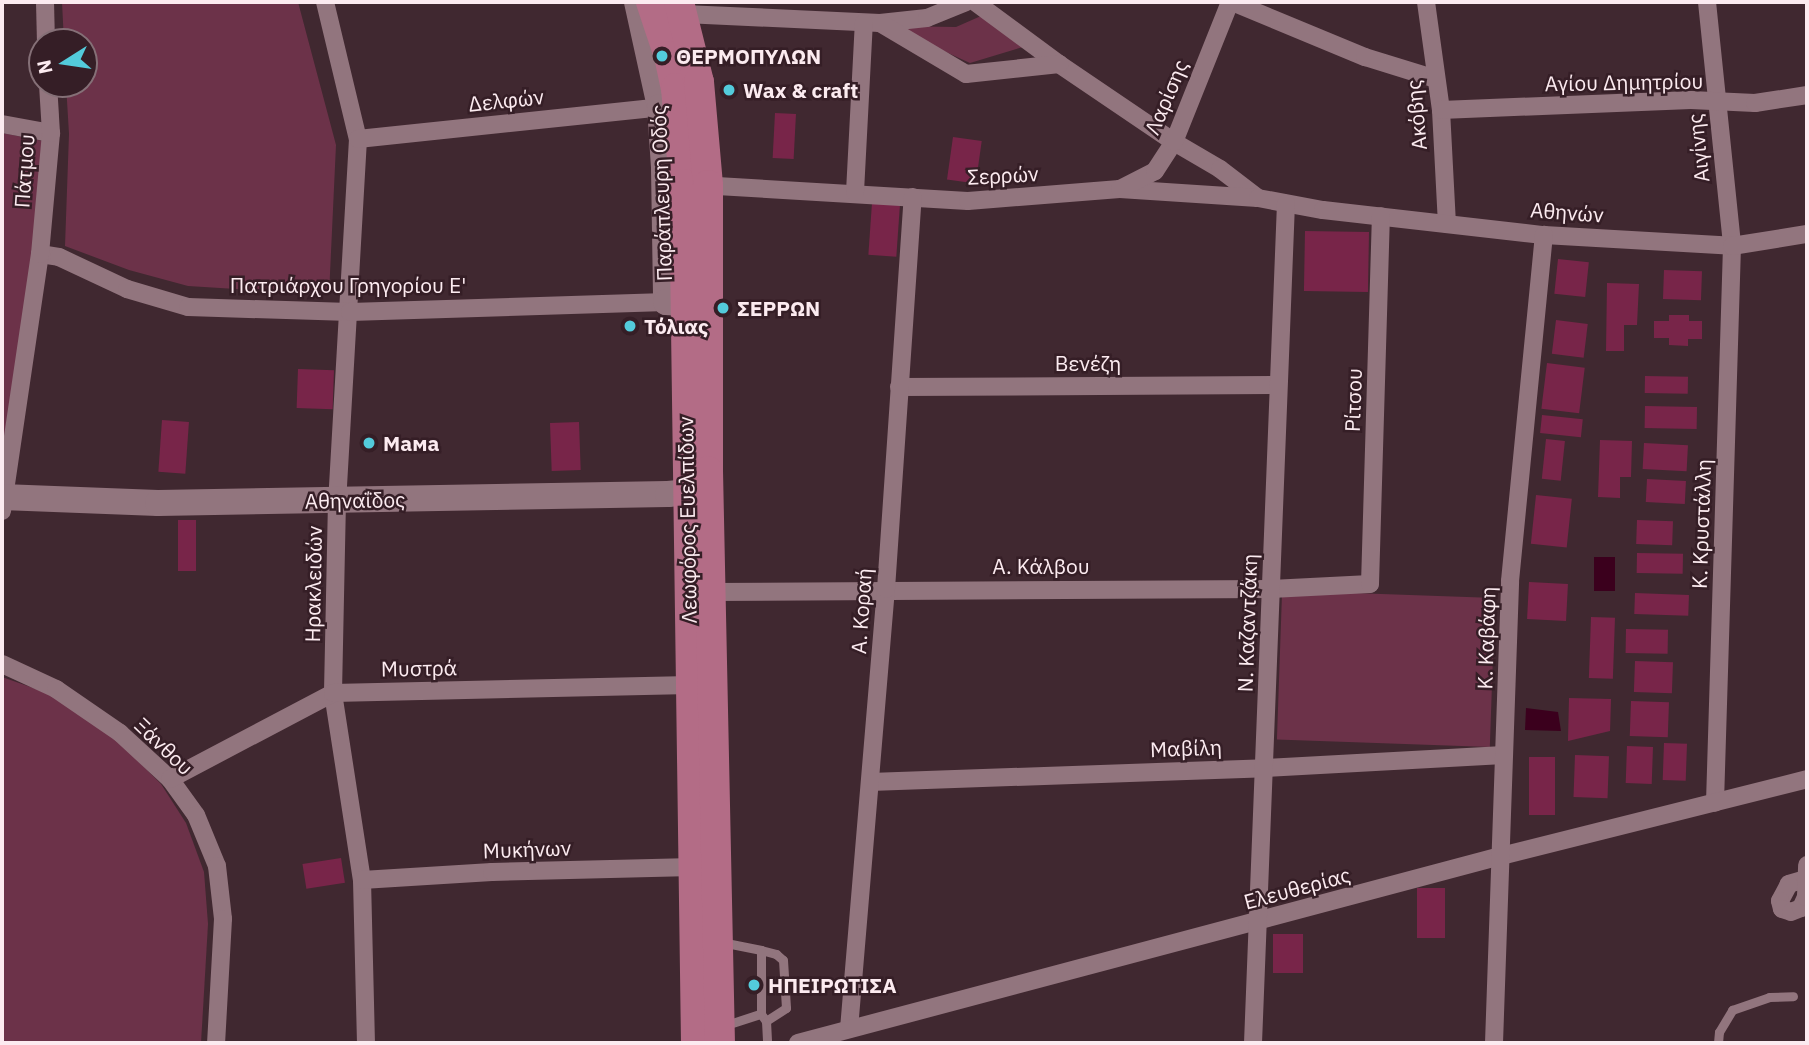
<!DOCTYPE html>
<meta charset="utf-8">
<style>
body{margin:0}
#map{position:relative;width:1809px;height:1045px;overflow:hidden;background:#402830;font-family:"IBM Plex Sans",sans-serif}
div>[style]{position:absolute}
.green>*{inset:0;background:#6c3249;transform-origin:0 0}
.water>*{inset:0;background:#3b001d;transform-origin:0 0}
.building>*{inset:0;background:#782549;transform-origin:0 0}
.lane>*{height:9px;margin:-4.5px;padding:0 4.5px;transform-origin:4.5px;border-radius:4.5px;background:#92757e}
.street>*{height:18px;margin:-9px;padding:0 9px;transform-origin:9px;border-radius:9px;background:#92757e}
.secondary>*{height:26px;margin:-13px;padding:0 13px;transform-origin:13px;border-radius:13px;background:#92757e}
.primary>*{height:30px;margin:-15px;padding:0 15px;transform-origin:15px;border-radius:15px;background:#b36c86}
.dots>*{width:19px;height:19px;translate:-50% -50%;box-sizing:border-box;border:4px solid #351e26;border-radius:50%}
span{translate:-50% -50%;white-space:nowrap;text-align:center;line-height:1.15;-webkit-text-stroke:5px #351e26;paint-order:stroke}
.poi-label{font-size:21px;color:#fcebf0;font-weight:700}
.left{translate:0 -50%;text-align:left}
.street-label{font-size:21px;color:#fcebf0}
.frame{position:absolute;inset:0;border:4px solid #fcebf0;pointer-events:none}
.north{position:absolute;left:28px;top:28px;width:70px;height:70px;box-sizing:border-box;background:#351e26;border:2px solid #857077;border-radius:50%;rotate:258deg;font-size:19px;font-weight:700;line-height:28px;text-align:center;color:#fcebf0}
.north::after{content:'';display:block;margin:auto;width:24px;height:32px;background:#53cbdb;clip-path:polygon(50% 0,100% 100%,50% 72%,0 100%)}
</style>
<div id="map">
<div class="green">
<div style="clip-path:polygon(62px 2px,298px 2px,336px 145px,329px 295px,188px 286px,129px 270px,65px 246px,69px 134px,66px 84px,84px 84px,84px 42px,64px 42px)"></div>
<div style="clip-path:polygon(981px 16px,1023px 47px,970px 63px,889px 26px,956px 27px)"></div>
<div style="clip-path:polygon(2px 133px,43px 141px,36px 257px,2px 472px)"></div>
<div style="left:1495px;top:598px;width:149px;height:213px;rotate:92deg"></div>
<div style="clip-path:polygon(2px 677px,56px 696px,117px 740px,161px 784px,186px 823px,204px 872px,208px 924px,201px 1043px,2px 1043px)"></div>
</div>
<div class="water">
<div style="left:1594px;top:557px;width:21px;height:34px"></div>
<div style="clip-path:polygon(1526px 708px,1558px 712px,1561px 731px,1525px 730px)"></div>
</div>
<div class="building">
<div style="left:775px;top:113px;width:21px;height:45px;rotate:3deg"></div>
<div style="left:953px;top:137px;width:29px;height:43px;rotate:8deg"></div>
<div style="left:872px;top:203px;width:28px;height:52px;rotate:4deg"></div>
<div style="left:1305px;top:231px;width:64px;height:60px;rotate:1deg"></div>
<div style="left:1558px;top:259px;width:31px;height:35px;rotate:6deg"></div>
<div style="left:1664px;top:270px;width:38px;height:29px;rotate:2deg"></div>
<div style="clip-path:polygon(1607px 283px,1639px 284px,1637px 325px,1624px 325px,1624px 351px,1606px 351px)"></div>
<div style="clip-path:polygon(1669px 315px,1689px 315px,1689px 321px,1702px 321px,1702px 339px,1688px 339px,1688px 346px,1669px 345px,1669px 338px,1654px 338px,1654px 321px,1669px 321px)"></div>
<div style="left:1556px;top:320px;width:32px;height:34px;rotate:7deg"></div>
<div style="left:1547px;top:363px;width:38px;height:46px;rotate:7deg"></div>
<div style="left:298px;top:369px;width:36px;height:39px;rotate:2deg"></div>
<div style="left:1645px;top:376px;width:43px;height:17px;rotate:1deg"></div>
<div style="left:1645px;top:406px;width:52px;height:22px;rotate:1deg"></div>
<div style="left:1542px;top:415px;width:41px;height:18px;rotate:6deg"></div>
<div style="left:162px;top:420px;width:27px;height:52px;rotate:4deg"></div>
<div style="left:579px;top:422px;width:48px;height:29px;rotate:88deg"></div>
<div style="left:1546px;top:439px;width:19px;height:40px;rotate:6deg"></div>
<div style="clip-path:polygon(1600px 440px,1632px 441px,1631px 477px,1620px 477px,1620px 498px,1598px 497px)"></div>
<div style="left:1644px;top:443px;width:44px;height:26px;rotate:3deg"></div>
<div style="left:1647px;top:479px;width:39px;height:23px;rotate:3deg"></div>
<div style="left:1536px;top:495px;width:36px;height:49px;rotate:6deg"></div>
<div style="left:178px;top:520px;width:18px;height:51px"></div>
<div style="left:1637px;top:520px;width:36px;height:24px;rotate:2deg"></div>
<div style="left:1637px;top:553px;width:46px;height:20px;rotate:1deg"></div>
<div style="left:1529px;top:582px;width:39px;height:37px;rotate:3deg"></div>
<div style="left:1635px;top:593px;width:54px;height:21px;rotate:2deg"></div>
<div style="left:1591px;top:617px;width:24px;height:61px;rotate:2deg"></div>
<div style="left:1626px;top:629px;width:42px;height:24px;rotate:1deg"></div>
<div style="left:1635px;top:661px;width:38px;height:31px;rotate:2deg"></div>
<div style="clip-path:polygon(1569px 698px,1611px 699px,1610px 731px,1568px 741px)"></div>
<div style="left:1631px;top:701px;width:38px;height:35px;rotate:2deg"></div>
<div style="left:1664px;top:743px;width:23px;height:37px;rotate:2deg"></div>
<div style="left:1627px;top:746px;width:26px;height:37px;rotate:2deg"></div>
<div style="left:1575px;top:755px;width:34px;height:42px;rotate:2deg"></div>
<div style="left:1529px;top:757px;width:26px;height:58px"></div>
<div style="left:341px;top:858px;width:25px;height:39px;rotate:81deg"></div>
<div style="left:1417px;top:888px;width:28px;height:50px"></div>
<div style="left:1273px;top:934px;width:30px;height:39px"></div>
</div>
<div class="lane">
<div style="left:721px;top:942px;width:41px;rotate:11.3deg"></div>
<div style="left:761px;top:950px;width:16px;rotate:15deg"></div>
<div style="left:776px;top:954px;width:9px;rotate:41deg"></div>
<div style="left:783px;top:960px;width:48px;rotate:86.4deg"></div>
<div style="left:786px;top:1008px;width:24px;rotate:147deg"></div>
<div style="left:766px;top:1021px;width:9px;rotate:-126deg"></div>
<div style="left:761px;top:1014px;width:64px;rotate:-90deg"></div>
<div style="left:766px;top:1021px;width:22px;rotate:87deg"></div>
<div style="left:723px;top:1026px;width:40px;rotate:-18deg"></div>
<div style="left:1718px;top:1043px;width:11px;rotate:-85deg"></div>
<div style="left:1719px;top:1032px;width:26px;rotate:-59deg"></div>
<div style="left:1732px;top:1010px;width:39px;rotate:-19deg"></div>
<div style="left:1769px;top:997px;width:24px;rotate:-2deg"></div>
</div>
<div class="street">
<div style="left:45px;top:2px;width:40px;rotate:88.6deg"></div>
<div style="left:325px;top:2px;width:141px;rotate:76.5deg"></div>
<div style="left:358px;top:139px;width:363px;rotate:93.3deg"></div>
<div style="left:337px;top:501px;width:192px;rotate:91.2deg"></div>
<div style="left:333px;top:693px;width:189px;rotate:81.2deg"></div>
<div style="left:362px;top:880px;width:163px;rotate:88.6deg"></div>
<div style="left:975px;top:2px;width:104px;rotate:36.4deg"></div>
<div style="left:1059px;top:64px;width:139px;rotate:34.1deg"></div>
<div style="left:1174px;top:142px;width:53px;rotate:30.4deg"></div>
<div style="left:1220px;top:169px;width:48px;rotate:37.3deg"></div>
<div style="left:1232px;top:2px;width:144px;rotate:22.5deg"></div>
<div style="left:1365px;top:57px;width:74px;rotate:17.2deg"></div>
<div style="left:1426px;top:2px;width:109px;rotate:82.1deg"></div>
<div style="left:1441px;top:110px;width:114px;rotate:87deg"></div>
<div style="left:1707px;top:2px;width:245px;rotate:84.1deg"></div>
<div style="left:1732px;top:246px;width:557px;rotate:91.75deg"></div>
<div style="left:684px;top:14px;width:196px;rotate:2.6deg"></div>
<div style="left:880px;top:23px;width:47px;rotate:-6.1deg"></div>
<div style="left:927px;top:18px;width:42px;rotate:-22.3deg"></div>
<div style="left:880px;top:23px;width:100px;rotate:30.7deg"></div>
<div style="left:966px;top:74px;width:94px;rotate:-6.1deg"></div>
<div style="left:1441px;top:110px;width:250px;rotate:-2.3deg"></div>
<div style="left:1691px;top:100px;width:64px;rotate:2.7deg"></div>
<div style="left:1755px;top:103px;width:53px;rotate:-8.7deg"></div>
<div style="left:2px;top:124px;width:50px;rotate:10.4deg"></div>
<div style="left:358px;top:139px;width:304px;rotate:-6deg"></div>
<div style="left:700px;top:185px;width:268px;rotate:3.4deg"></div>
<div style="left:968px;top:201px;width:152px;rotate:-4.5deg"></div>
<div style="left:1120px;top:189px;width:138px;rotate:3.7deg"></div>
<div style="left:1258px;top:198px;width:66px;rotate:10.5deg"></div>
<div style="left:1323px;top:210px;width:222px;rotate:6.5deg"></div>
<div style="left:1544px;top:235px;width:188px;rotate:3.3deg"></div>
<div style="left:1732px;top:246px;width:76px;rotate:-9.1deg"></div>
<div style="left:1120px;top:189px;width:39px;rotate:-27deg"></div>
<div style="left:1155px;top:171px;width:35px;rotate:-57deg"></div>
<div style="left:1174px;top:142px;width:151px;rotate:-68.2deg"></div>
<div style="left:855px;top:192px;width:169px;rotate:-87deg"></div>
<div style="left:40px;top:254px;width:19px;rotate:9deg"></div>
<div style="left:59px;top:257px;width:75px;rotate:25.2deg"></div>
<div style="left:127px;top:289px;width:64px;rotate:16.4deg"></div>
<div style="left:188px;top:307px;width:162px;rotate:1.8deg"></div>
<div style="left:350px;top:312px;width:316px;rotate:-1.8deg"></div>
<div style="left:899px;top:387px;width:378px;rotate:-0.3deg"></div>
<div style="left:2px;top:511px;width:260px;rotate:-81.6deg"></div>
<div style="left:40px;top:254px;width:121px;rotate:-84.8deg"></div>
<div style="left:51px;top:133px;width:49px;rotate:-93.5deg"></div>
<div style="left:711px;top:592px;width:560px;rotate:-0.31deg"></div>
<div style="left:1271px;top:589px;width:99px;rotate:-2.9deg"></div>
<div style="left:1370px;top:584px;width:368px;rotate:-88.3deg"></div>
<div style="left:2px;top:664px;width:60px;rotate:24.8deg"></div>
<div style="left:56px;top:689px;width:78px;rotate:34.5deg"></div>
<div style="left:120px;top:733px;width:68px;rotate:42.6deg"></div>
<div style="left:170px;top:779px;width:44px;rotate:54.2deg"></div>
<div style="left:196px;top:815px;width:55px;rotate:67.6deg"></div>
<div style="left:217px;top:866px;width:53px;rotate:83.5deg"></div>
<div style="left:223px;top:919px;width:124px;rotate:93.2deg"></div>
<div style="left:170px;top:779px;width:184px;rotate:-27.8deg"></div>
<div style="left:333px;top:693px;width:357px;rotate:-1.3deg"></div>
<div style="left:870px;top:782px;width:395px;rotate:-2deg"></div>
<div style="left:1265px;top:768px;width:239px;rotate:-3.1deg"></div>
<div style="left:1806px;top:879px;width:18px;rotate:164deg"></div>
<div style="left:1789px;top:884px;width:19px;rotate:118deg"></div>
<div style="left:1780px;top:901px;width:8px;rotate:76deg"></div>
<div style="left:1782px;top:909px;width:9px;rotate:18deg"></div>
<div style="left:1791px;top:912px;width:11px;rotate:-22deg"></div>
<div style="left:1801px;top:908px;width:12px;rotate:-66deg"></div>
<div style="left:1806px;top:897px;width:32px;rotate:-88deg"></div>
<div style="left:362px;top:880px;width:130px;rotate:-3.5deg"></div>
<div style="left:492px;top:872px;width:201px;rotate:-1.4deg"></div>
<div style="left:849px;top:1029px;width:442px;rotate:-85.2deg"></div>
<div style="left:886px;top:589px;width:393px;rotate:-86.1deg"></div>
<div style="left:798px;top:1043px;width:727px;rotate:-14.9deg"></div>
<div style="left:1501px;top:856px;width:316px;rotate:-14.1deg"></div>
<div style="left:1253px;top:1043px;width:840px;rotate:-87.75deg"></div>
<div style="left:1494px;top:1043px;width:462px;rotate:-88deg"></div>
<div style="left:1510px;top:581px;width:348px;rotate:-84.4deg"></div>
</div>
<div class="secondary">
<div style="left:637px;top:2px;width:107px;rotate:77.6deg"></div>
<div style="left:660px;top:107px;width:61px;rotate:86.2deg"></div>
<div style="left:664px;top:168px;width:134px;rotate:89.1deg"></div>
<div style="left:666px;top:302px;width:18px;rotate:3deg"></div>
<div style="left:2px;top:497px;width:156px;rotate:2.2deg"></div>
<div style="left:158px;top:503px;width:510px;rotate:-1.01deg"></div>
<div style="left:668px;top:494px;width:41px;rotate:-5.6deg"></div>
</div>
<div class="primary">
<div style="left:651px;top:2px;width:57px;rotate:71.6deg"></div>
<div style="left:669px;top:56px;width:33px;rotate:78deg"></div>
<div style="left:676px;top:88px;width:96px;rotate:85.2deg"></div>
<div style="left:684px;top:184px;width:859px;rotate:89.2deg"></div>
<div style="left:679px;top:2px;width:82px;rotate:76deg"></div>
<div style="left:699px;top:82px;width:103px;rotate:85deg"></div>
<div style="left:708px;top:185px;width:286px;rotate:90deg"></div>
<div style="left:708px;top:471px;width:572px;rotate:88.8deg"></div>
</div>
<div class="dots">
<div style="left:662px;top:56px;background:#53cbdb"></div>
<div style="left:729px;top:90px;background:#53cbdb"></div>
<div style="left:723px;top:308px;background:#53cbdb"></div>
<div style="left:630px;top:326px;background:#53cbdb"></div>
<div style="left:369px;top:443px;background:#53cbdb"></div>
<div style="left:754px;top:985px;background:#53cbdb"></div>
</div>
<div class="poi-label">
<span class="left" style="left:676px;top:56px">ΘΕΡΜΟΠΥΛΩΝ</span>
<span class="left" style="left:743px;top:90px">Wax &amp; craft</span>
<span class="left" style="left:737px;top:308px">ΣΕΡΡΩΝ</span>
<span class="left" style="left:644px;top:326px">Τόλιας</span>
<span class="left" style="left:383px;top:443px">Мама</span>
<span class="left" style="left:768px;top:985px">ΗΠΕΙΡΩΤΙΣΑ</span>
</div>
<div class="street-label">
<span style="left:1624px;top:82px;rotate:-1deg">Αγίου Δημητρίου</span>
<span style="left:1166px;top:97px;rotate:-67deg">Λαρίσης</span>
<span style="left:506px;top:100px;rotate:-6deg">Δελφών</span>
<span style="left:1416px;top:115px;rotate:-95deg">Ακόβης</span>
<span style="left:1698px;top:148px;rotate:-96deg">Αιγίνης</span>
<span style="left:24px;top:171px;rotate:-86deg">Πάτμου</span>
<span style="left:1003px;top:175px;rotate:-3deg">Σερρών</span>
<span style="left:661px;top:193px;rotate:-92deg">Παράπλευρη Οδός</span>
<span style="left:1567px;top:212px;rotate:4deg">Αθηνών</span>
<span style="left:348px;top:285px">Πατριάρχου Γρηγορίου Ε'</span>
<span style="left:1088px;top:363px">Βενέζη</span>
<span style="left:1353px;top:400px;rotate:-88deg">Ρίτσου</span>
<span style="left:355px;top:500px;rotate:-1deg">Αθηναΐδος</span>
<span style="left:687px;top:520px;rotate:-91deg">Λεωφόρος Ευελπίδων</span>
<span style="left:1701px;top:524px;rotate:-88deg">Κ. Κρυστάλλη</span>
<span style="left:1041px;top:566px">A. Κάλβου</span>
<span style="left:313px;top:584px;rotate:-89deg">Ηρακλειδών</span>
<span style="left:861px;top:611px;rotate:-86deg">Α. Κοραή</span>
<span style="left:1247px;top:623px;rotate:-88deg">Ν. Καζαντζάκη</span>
<span style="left:1486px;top:638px;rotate:-88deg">Κ. Καβάφη</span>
<span style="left:419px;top:668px;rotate:-1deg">Μυστρά</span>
<span style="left:164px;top:746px;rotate:44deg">Ξάνθου</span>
<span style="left:1186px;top:748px;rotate:-2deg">Μαβίλη</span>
<span style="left:527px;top:849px;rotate:-2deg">Μυκήνων</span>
<span style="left:1297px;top:888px;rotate:-15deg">Ελευθερίας</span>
</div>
<div class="frame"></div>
<div class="north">N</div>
</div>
